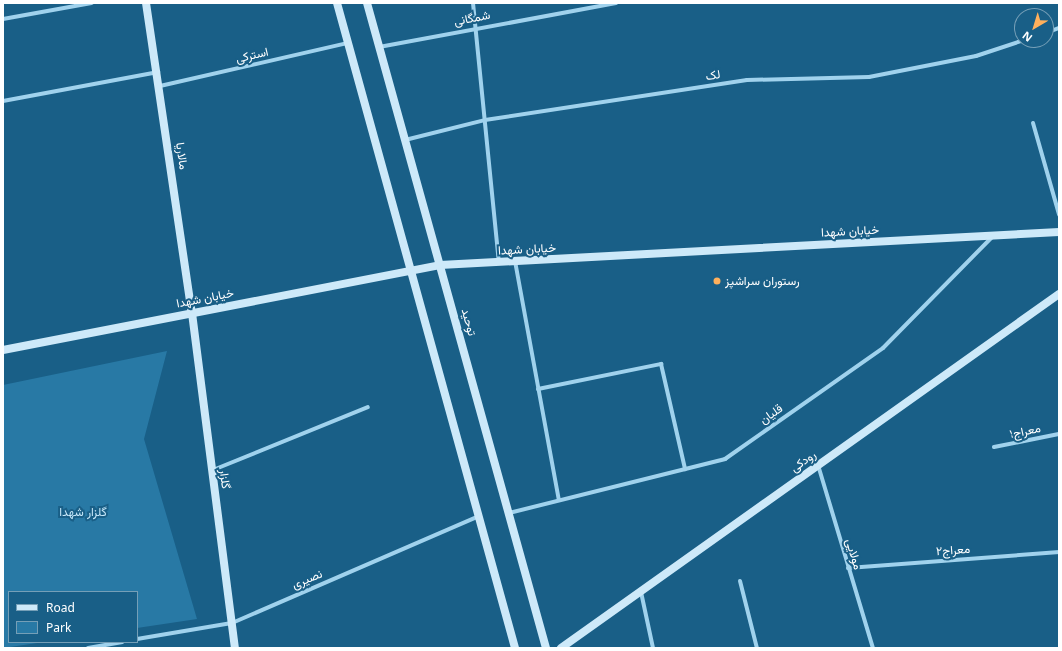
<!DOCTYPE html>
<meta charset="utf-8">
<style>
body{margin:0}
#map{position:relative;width:1062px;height:651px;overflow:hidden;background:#195f87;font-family:"Noto Sans",Vazirmatn,sans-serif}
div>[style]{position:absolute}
.green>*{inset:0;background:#2879a5}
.street>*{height:4px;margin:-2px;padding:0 2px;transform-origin:2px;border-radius:2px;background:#a0d2ed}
.secondary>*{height:8px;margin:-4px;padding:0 4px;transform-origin:4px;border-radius:4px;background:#cde9f9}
.dots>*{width:11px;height:11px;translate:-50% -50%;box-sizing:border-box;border:2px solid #195f87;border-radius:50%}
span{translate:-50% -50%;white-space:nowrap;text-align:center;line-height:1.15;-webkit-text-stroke:4px #195f87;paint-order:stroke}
.street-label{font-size:12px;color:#fff}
.poi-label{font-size:12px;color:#fff}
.left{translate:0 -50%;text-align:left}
.park-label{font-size:12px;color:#c6e7f9}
.frame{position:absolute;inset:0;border:4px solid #fff;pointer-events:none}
.legend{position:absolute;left:8px;top:591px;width:130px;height:52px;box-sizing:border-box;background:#195f87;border:1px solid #759fb7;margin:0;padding:5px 7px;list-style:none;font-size:12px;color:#fff}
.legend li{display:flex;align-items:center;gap:8px;height:20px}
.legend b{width:20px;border:1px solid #759fb7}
.north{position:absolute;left:1014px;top:8px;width:40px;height:40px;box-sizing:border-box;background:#195f87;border:1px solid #759fb7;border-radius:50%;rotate:218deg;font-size:11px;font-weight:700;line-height:16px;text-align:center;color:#fff}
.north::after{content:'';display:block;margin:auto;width:14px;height:18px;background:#ffb05c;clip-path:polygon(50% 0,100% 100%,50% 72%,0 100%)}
</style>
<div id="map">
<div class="green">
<div style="clip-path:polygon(167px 351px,144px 439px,197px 619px,137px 628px,137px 592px,9px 592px,9px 642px,44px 642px,3px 648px,3px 385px)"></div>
</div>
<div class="street">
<div style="left:473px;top:3px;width:260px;rotate:84.3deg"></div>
<div style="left:3px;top:19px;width:90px;rotate:-10.2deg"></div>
<div style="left:1046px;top:33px;width:14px;rotate:-21deg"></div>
<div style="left:379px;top:47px;width:241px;rotate:-10.5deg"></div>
<div style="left:160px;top:86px;width:193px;rotate:-12.9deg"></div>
<div style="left:3px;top:101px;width:158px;rotate:-10.6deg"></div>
<div style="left:1033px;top:123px;width:95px;rotate:74.1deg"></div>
<div style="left:405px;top:140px;width:82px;rotate:-14deg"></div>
<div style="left:485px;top:120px;width:265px;rotate:-8.7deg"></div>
<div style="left:747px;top:80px;width:122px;rotate:-1.4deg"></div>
<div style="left:869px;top:77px;width:109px;rotate:-11.1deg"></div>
<div style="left:976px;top:56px;width:51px;rotate:-18.4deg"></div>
<div style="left:515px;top:261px;width:243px;rotate:79.6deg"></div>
<div style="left:538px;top:389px;width:126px;rotate:-11.5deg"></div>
<div style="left:661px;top:364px;width:108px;rotate:77.1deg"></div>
<div style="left:994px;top:447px;width:66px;rotate:-11.3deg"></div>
<div style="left:818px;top:465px;width:191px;rotate:73.3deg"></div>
<div style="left:213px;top:470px;width:167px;rotate:-22.1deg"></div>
<div style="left:509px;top:513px;width:223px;rotate:-14deg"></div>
<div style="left:725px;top:459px;width:193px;rotate:-35.1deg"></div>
<div style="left:883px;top:348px;width:156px;rotate:-45.5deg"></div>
<div style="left:848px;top:568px;width:212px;rotate:-4.3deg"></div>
<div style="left:740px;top:581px;width:69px;rotate:75.8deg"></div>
<div style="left:641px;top:592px;width:57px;rotate:77.9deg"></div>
<div style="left:137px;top:639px;width:96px;rotate:-9.6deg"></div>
<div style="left:232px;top:623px;width:269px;rotate:-23.4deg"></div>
<div style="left:88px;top:648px;width:35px;rotate:-10deg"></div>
</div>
<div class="secondary">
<div style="left:146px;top:3px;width:313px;rotate:81.6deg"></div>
<div style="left:192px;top:313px;width:338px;rotate:82.7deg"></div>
<div style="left:337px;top:3px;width:669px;rotate:74.57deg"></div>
<div style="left:367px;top:3px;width:669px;rotate:74.49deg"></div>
<div style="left:3px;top:350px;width:445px;rotate:-11deg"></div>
<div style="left:440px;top:265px;width:620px;rotate:-3.05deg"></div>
<div style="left:561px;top:648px;width:611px;rotate:-35.41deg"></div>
</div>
<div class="dots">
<div style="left:717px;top:281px;background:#ffb05c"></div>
</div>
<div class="street-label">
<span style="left:472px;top:18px;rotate:-11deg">شمگانی</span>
<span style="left:252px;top:55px;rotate:-13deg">استرکی</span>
<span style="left:713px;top:75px;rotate:-9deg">لک</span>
<span style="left:182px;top:156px;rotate:82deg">مالاریا</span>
<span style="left:850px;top:231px;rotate:-3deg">خیابان شهدا</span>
<span style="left:527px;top:249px;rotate:-3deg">خیابان شهدا</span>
<span style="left:205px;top:298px;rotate:-11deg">خیابان شهدا</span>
<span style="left:469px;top:322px;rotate:75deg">توحید</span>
<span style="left:771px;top:414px;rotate:-35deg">قلیان</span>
<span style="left:1025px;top:431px;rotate:-12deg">معراج۱</span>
<span style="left:803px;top:461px;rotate:-35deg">رودکی</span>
<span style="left:225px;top:479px;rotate:83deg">گلزار</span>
<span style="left:953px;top:550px;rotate:-4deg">معراج۲</span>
<span style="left:854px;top:554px;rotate:74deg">مولایی</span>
<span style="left:307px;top:579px;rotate:-23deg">نصیری</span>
</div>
<div class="poi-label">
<span class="left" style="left:725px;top:281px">رستوران سراشپز</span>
</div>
<div class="park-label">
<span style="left:83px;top:512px">گلزار شهدا</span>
</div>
<div class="frame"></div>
<ul class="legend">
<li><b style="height:5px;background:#cde9f9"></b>Road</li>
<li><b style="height:11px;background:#2879a5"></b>Park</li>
</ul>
<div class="north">N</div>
</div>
